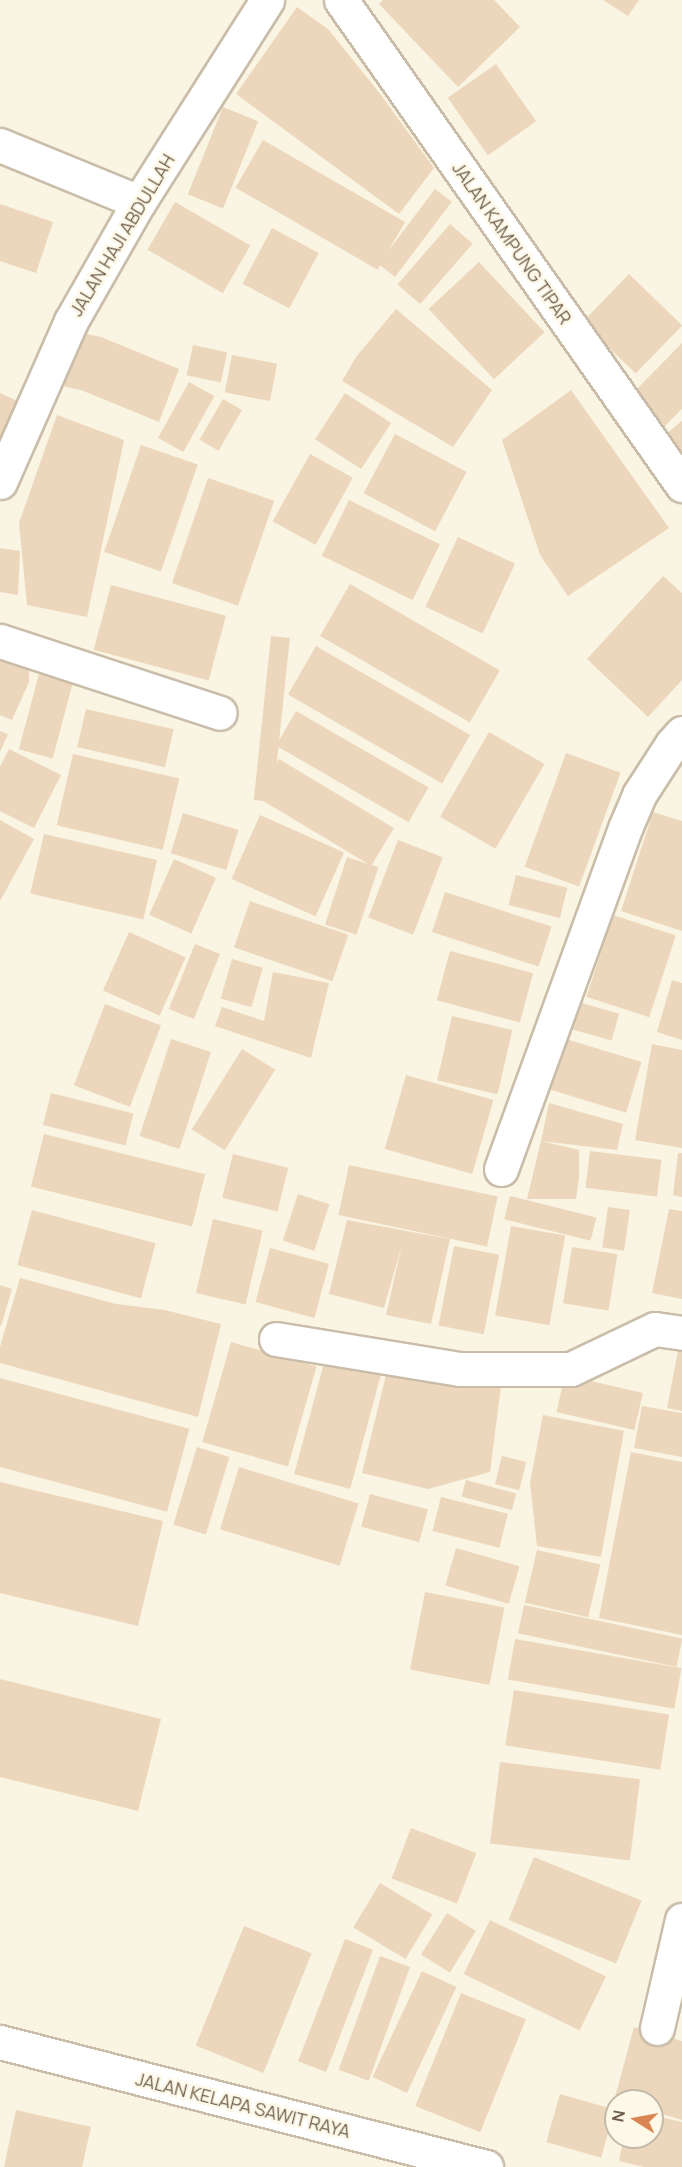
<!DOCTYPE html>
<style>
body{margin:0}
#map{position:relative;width:682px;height:2167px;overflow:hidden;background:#faf4e2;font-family:Manrope,sans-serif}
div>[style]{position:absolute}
.building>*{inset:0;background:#ecd7bc;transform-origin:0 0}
.roads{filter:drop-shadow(2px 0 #c9bdaa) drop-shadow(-2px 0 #c9bdaa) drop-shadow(0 2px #c9bdaa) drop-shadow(0 -2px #c9bdaa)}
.minor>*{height:33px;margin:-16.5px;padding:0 16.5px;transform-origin:16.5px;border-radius:16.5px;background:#fff}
span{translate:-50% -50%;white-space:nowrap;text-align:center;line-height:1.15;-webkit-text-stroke:5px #fdf8e8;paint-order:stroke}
.street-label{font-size:18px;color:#6f5e4b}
.north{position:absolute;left:604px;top:2089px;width:60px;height:60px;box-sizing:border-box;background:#fdf8e8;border:2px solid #c4baa9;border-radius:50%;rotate:281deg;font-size:16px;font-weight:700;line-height:24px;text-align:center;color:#6f5e4b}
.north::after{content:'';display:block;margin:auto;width:21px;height:27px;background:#d98652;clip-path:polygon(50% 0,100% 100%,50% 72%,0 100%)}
</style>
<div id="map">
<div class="building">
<div style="clip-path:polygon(383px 0,494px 0,520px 27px,458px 87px,379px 4px)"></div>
<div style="clip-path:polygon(603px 0,639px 0,628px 16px)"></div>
<div style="clip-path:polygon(297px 7px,328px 29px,381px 95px,434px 168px,399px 214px,236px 94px)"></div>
<div style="left:496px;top:64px;width:70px;height:59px;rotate:55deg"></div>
<div style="left:223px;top:107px;width:38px;height:94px;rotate:22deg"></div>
<div style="left:263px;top:140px;width:164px;height:55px;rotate:30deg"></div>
<div style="left:435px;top:189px;width:21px;height:94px;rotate:37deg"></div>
<div style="left:175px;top:202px;width:87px;height:55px;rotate:30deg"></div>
<div style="clip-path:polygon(0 204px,53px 222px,36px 273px,0 261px)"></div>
<div style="left:450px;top:224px;width:30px;height:80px;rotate:41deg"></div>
<div style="left:272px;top:228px;width:53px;height:63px;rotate:28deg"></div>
<div style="left:479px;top:262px;width:96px;height:69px;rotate:47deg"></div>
<div style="left:629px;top:274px;width:74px;height:67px;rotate:44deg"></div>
<div style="clip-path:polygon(396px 309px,492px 390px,453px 447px,342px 381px,356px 357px)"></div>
<div style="clip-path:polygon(82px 333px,101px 337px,179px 369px,159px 422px,81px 390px,62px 386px)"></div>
<div style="clip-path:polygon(682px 343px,682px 409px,665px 426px,632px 394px)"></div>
<div style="left:193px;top:345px;width:35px;height:31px;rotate:12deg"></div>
<div style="left:232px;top:355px;width:46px;height:38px;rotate:11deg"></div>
<div style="left:189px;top:382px;width:29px;height:64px;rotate:29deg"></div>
<div style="clip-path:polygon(571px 390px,669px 528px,568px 596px,540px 555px,502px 440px)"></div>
<div style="clip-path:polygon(0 393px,28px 406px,0 468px)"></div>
<div style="left:345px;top:393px;width:55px;height:55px;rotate:33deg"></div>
<div style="left:223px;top:399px;width:22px;height:47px;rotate:30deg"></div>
<div style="clip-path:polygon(57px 415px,124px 440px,87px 617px,27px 605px,19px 523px)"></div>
<div style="clip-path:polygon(682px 421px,682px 475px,655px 443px)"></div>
<div style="left:395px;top:434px;width:81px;height:67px;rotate:28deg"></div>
<div style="left:141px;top:445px;width:60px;height:113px;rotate:19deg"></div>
<div style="left:310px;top:454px;width:49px;height:77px;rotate:29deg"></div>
<div style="left:208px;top:478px;width:70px;height:111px;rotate:19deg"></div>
<div style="left:349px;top:500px;width:101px;height:62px;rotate:26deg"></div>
<div style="left:458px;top:537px;width:63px;height:77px;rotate:25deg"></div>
<div style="clip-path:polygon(0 548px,20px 551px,18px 595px,0 592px)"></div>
<div style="clip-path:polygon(663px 576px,682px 593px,682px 680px,648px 717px,587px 659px)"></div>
<div style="left:350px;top:584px;width:173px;height:60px;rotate:30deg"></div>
<div style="left:111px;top:585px;width:119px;height:67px;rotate:15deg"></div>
<div style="left:271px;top:636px;width:19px;height:165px;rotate:6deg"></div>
<div style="left:316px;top:646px;width:178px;height:56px;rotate:30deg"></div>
<div style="clip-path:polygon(0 657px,29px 670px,29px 682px,12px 720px,0 715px)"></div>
<div style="left:39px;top:674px;width:35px;height:78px;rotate:15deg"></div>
<div style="left:86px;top:709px;width:90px;height:39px;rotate:13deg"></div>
<div style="left:296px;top:711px;width:153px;height:40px;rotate:30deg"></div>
<div style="clip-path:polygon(0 731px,8px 734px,0 752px)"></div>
<div style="left:489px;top:732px;width:64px;height:98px;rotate:30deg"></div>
<div style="clip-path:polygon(9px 749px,61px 775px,34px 828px,0 811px,0 767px)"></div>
<div style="left:566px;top:753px;width:58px;height:121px;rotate:20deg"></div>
<div style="left:73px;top:754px;width:109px;height:73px;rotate:13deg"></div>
<div style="left:279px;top:759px;width:134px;height:44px;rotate:31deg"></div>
<div style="clip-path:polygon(653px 812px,682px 821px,682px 931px,621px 911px)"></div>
<div style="left:183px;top:813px;width:58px;height:42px;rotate:17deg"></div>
<div style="left:260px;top:815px;width:92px;height:70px;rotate:24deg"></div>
<div style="clip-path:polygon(0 820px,34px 839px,0 901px)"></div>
<div style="left:44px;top:834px;width:116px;height:61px;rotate:13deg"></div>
<div style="left:398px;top:840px;width:48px;height:83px;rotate:21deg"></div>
<div style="left:347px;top:857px;width:33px;height:71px;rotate:18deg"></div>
<div style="left:174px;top:859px;width:46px;height:61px;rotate:24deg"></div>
<div style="left:516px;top:875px;width:53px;height:31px;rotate:14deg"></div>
<div style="left:445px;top:892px;width:112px;height:42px;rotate:18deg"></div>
<div style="left:250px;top:901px;width:104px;height:49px;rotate:19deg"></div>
<div style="left:613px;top:915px;width:66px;height:86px;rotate:18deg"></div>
<div style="left:129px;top:932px;width:62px;height:64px;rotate:24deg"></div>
<div style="left:195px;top:944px;width:27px;height:70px;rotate:22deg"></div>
<div style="left:450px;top:951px;width:86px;height:51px;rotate:15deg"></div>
<div style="left:232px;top:959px;width:32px;height:41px;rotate:16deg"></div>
<div style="clip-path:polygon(273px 972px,329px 983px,311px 1058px,215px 1026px,222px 1007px,264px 1021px)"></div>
<div style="clip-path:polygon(672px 980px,682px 983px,682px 1040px,657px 1032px)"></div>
<div style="left:575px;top:1001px;width:46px;height:28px;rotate:16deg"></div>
<div style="left:105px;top:1004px;width:60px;height:87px;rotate:21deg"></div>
<div style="left:452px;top:1016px;width:62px;height:66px;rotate:13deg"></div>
<div style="left:171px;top:1039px;width:42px;height:102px;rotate:18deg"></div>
<div style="left:566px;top:1039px;width:79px;height:53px;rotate:17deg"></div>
<div style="clip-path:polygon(652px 1044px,682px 1050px,682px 1148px,635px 1140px)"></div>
<div style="left:242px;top:1049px;width:39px;height:95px;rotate:32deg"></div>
<div style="left:406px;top:1075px;width:91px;height:77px;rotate:16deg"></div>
<div style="left:51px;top:1093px;width:85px;height:33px;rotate:14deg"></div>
<div style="clip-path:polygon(549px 1103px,623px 1124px,617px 1150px,541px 1141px)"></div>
<div style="left:44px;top:1134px;width:166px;height:54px;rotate:14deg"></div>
<div style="clip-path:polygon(541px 1141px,579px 1150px,579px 1177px,576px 1199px,527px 1199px)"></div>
<div style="left:590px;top:1151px;width:72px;height:37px;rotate:7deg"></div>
<div style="clip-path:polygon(678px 1153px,682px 1153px,682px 1197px,673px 1195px)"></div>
<div style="left:233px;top:1154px;width:57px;height:45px;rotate:14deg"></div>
<div style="left:349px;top:1165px;width:152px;height:51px;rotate:12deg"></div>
<div style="left:298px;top:1194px;width:33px;height:49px;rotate:18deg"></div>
<div style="left:510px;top:1196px;width:89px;height:24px;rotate:14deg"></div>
<div style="left:608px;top:1207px;width:22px;height:41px;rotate:8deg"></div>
<div style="clip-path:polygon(669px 1209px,682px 1211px,682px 1299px,652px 1293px)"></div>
<div style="left:32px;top:1210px;width:128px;height:57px;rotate:15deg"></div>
<div style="left:213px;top:1219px;width:51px;height:76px;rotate:13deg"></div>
<div style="clip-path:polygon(347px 1220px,450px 1239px,431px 1324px,386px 1315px,402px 1244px,384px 1308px,329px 1294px)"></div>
<div style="left:511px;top:1226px;width:55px;height:91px;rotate:10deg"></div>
<div style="left:454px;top:1246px;width:46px;height:81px;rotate:11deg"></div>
<div style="left:572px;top:1247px;width:46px;height:57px;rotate:9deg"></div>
<div style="left:270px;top:1248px;width:61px;height:56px;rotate:15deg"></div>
<div style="clip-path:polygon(20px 1278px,116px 1304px,165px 1310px,221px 1324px,198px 1417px,0 1363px,0 1347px)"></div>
<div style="clip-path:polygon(0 1285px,12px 1289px,1px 1326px,0 1326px)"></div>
<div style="clip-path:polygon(681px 1335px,682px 1335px,682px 1411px,667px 1408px)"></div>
<div style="left:231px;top:1342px;width:89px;height:104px;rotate:16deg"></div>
<div style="left:325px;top:1359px;width:58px;height:119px;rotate:15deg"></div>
<div style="clip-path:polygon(388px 1367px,430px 1377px,501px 1386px,490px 1472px,428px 1489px,362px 1473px)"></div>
<div style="left:565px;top:1375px;width:80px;height:38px;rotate:13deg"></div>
<div style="left:0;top:1378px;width:196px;height:86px;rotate:15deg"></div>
<div style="clip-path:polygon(642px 1406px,682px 1413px,682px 1457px,634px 1448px)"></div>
<div style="clip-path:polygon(543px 1415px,624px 1431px,601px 1557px,537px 1546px,530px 1483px)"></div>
<div style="left:197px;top:1447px;width:34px;height:81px;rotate:17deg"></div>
<div style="clip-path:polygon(631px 1452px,682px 1462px,682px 1635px,599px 1618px)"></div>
<div style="left:502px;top:1456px;width:25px;height:29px;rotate:14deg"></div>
<div style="left:239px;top:1467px;width:125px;height:65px;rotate:17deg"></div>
<div style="left:466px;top:1480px;width:52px;height:17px;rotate:15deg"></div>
<div style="clip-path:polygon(0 1482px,163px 1521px,138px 1626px,0 1593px)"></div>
<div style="left:370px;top:1494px;width:60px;height:34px;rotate:15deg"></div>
<div style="left:441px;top:1497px;width:69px;height:35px;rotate:14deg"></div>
<div style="left:456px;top:1548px;width:66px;height:39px;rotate:16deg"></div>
<div style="left:537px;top:1550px;width:65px;height:54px;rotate:13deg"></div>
<div style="left:425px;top:1592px;width:81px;height:79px;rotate:11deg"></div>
<div style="left:524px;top:1605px;width:162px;height:29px;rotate:12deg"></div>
<div style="left:515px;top:1639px;width:169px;height:41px;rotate:10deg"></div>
<div style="clip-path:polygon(0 1679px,161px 1719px,138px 1811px,0 1777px)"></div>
<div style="left:514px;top:1690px;width:157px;height:56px;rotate:9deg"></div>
<div style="left:500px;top:1762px;width:141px;height:82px;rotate:7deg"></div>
<div style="left:411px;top:1828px;width:70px;height:54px;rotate:21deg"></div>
<div style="left:534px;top:1857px;width:116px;height:68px;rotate:22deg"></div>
<div style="left:380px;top:1883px;width:61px;height:52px;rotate:31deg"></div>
<div style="left:447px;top:1913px;width:34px;height:49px;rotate:32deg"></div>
<div style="left:490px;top:1920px;width:129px;height:60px;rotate:26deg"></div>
<div style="left:244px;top:1926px;width:73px;height:129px;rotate:22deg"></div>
<div style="left:345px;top:1939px;width:30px;height:131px;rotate:21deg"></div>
<div style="left:380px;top:1956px;width:32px;height:121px;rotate:20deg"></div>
<div style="left:422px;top:1971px;width:38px;height:117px;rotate:25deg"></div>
<div style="left:461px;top:1993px;width:70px;height:122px;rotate:22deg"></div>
<div style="clip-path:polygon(634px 2027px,682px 2041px,682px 2120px,652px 2111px,652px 2101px,614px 2101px)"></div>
<div style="left:560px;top:2094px;width:57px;height:50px;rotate:16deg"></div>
<div style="clip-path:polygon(16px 2110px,91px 2127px,82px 2167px,4px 2167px)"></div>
<div style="clip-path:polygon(652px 2115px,682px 2122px,682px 2167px,644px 2167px,619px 2161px,624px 2137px,652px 2137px)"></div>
</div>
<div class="roads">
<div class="minor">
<div style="left:341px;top:0;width:593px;rotate:54.89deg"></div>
<div style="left:0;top:145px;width:150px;rotate:22.3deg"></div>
<div style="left:0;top:482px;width:176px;rotate:-66.2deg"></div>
<div style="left:71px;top:321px;width:137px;rotate:-60.3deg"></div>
<div style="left:139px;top:202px;width:239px;rotate:-57.6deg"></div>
<div style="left:0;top:641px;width:231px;rotate:18.1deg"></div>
<div style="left:501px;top:1169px;width:365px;rotate:-70deg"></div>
<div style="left:626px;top:826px;width:34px;rotate:-67deg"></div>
<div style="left:639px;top:795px;width:61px;rotate:-57.1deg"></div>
<div style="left:672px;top:744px;width:15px;rotate:-48deg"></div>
<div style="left:276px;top:1339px;width:186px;rotate:9.3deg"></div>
<div style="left:460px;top:1369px;width:111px"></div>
<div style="left:571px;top:1369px;width:93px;rotate:-25.5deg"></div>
<div style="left:655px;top:1329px;width:27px;rotate:8deg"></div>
<div style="left:657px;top:2028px;width:111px;rotate:-77deg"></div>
<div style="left:0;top:2042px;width:502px;rotate:14.42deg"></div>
</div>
</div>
<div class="street-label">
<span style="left:122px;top:235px;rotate:-59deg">JALAN HAJI ABDULLAH</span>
<span style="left:512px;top:243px;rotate:55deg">JALAN KAMPUNG TIPAR</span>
<span style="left:243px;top:2105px;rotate:14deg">JALAN KELAPA SAWIT RAYA</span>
</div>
<div class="north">N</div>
</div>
